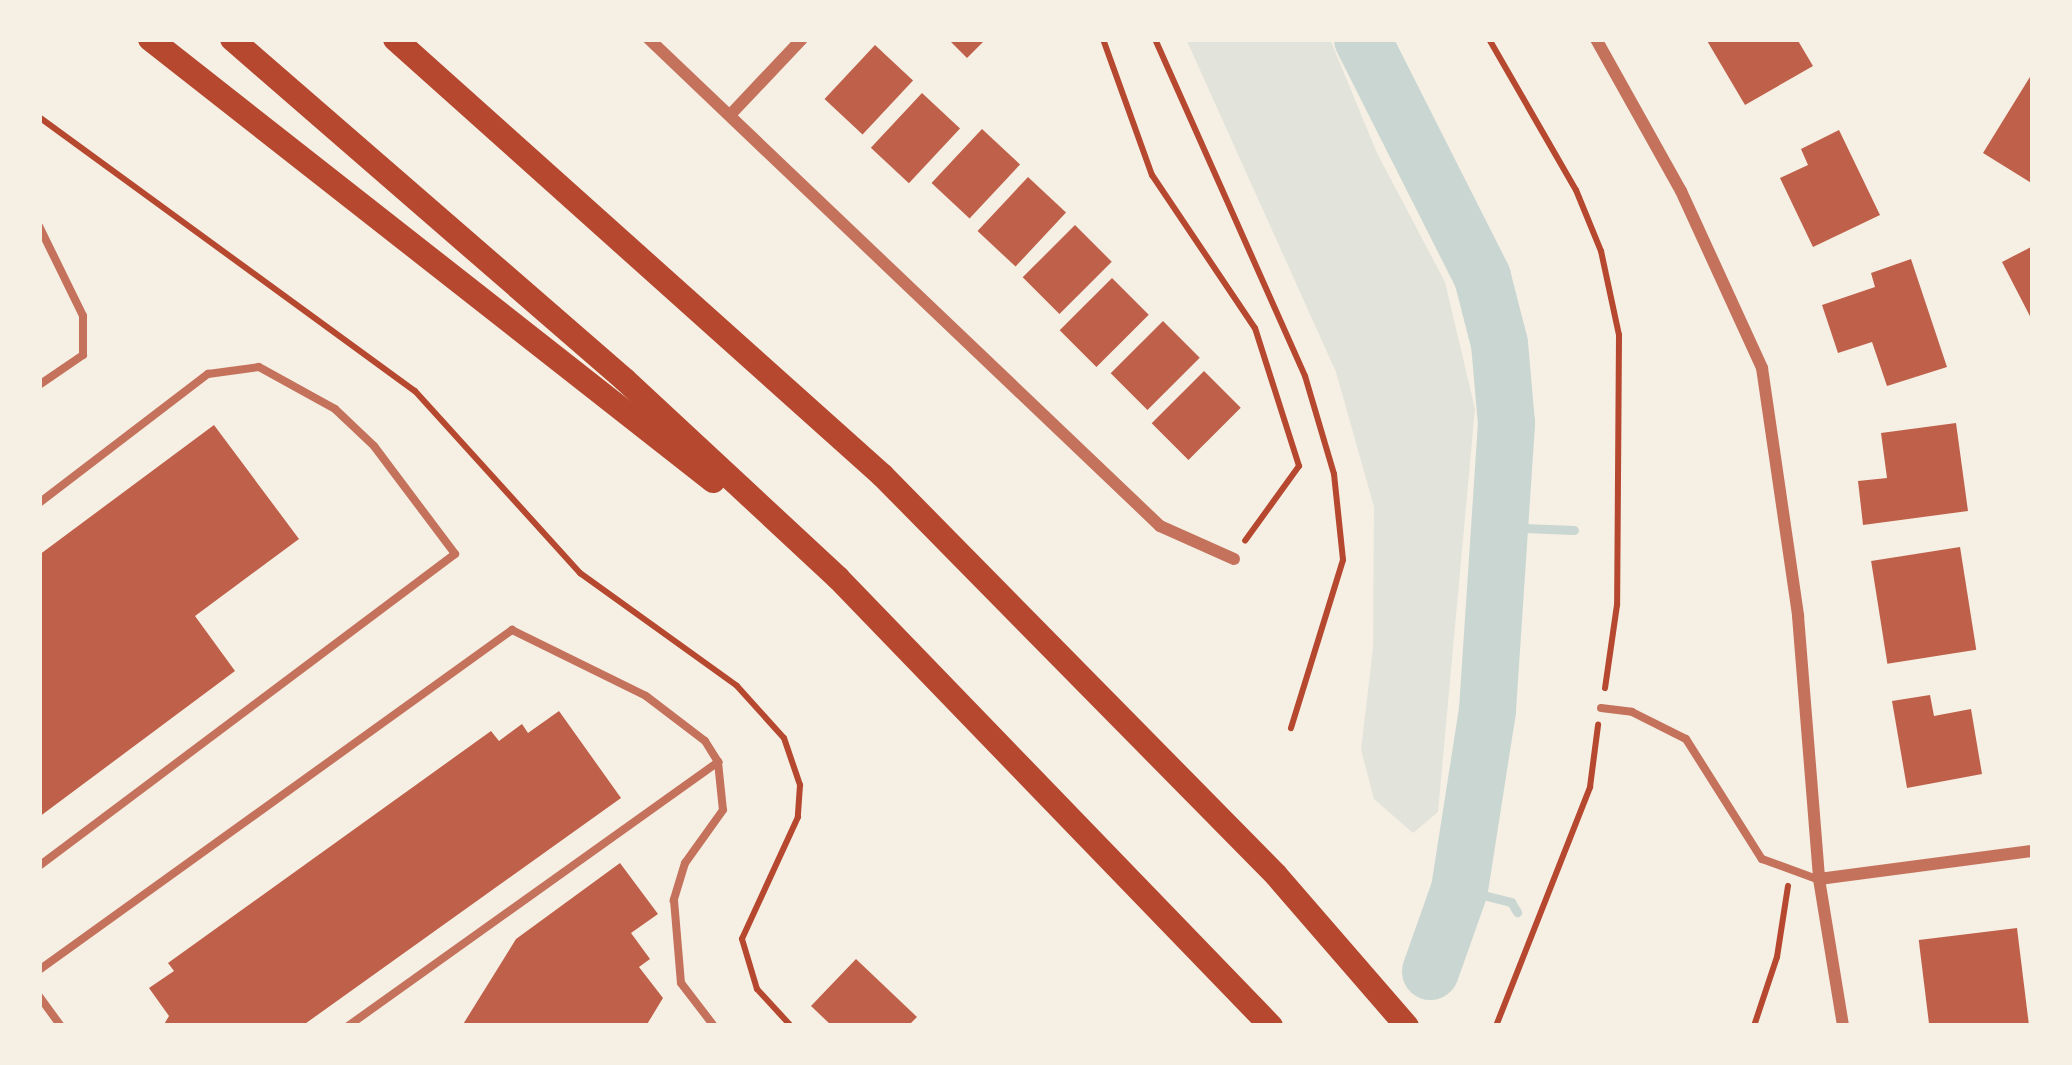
<!DOCTYPE html>
<style>
body{margin:0}
#map{position:relative;width:2072px;height:1065px;overflow:hidden;background:#f6efe4;font-family:Arial,sans-serif}
div>[style]{position:absolute}
.green>*{inset:0;background:#e2e4dc}
.stream>*{height:9px;margin:-4.5px;padding:0 4.5px;transform-origin:4.5px;border-radius:4.5px;background:#c9d6d2}
.river>*{height:57px;margin:-28.5px;padding:0 28.5px;transform-origin:28.5px;border-radius:28.5px;background:#c9d6d2}
.building>*{inset:0;background:#bf614a;transform-origin:0 0}
.path>*{height:6px;margin:-3px;padding:0 3px;transform-origin:3px;border-radius:3px;background:#b5482f}
.service>*{height:8px;margin:-4px;padding:0 4px;transform-origin:4px;border-radius:4px;background:#c5725c}
.minor>*{height:12px;margin:-6px;padding:0 6px;transform-origin:6px;border-radius:6px;background:#c5725c}
.motorway>*{height:24px;margin:-12px;padding:0 12px;transform-origin:12px;border-radius:12px;background:#b5482f}
span{translate:-50% -50%;white-space:nowrap;text-align:center;line-height:1.15;-webkit-text-stroke:12px #f6efe4;paint-order:stroke}
.frame{position:absolute;inset:0;border:42px solid #f6efe4;pointer-events:none}
</style>
<div id="map">
<div class="green">
<div style="clip-path:polygon(1186px 39px,1330px 39px,1377px 153px,1445px 282px,1475px 409px,1438px 812px,1413px 833px,1374px 799px,1361px 750px,1373px 648px,1374px 507px,1336px 372px)"></div>
</div>
<div class="stream">
<div style="left:1496px;top:527px;width:78px;rotate:2.2deg"></div>
<div style="left:1459px;top:889px;width:54px;rotate:14deg"></div>
<div style="left:1511px;top:902px;width:12px;rotate:59deg"></div>
</div>
<div class="river">
<div style="left:1362px;top:39px;width:267px;rotate:63.2deg"></div>
<div style="left:1482px;top:277px;width:68px;rotate:75.6deg"></div>
<div style="left:1499px;top:343px;width:80px;rotate:85deg"></div>
<div style="left:1506px;top:423px;width:288px;rotate:93.8deg"></div>
<div style="left:1487px;top:710px;width:181px;rotate:98.9deg"></div>
<div style="left:1459px;top:889px;width:87px;rotate:109.5deg"></div>
</div>
<div class="building">
<div style="clip-path:polygon(948px 39px,986px 39px,967px 58px)"></div>
<div style="clip-path:polygon(1706px 39px,1797px 39px,1813px 66px,1745px 105px)"></div>
<div style="left:875px;top:45px;width:52px;height:74px;rotate:43deg"></div>
<div style="clip-path:polygon(2033px 72px,2033px 184px,1983px 153px)"></div>
<div style="left:922px;top:93px;width:52px;height:75px;rotate:43deg"></div>
<div style="left:982px;top:129px;width:52px;height:74px;rotate:43deg"></div>
<div style="clip-path:polygon(1839px 130px,1880px 215px,1813px 247px,1780px 178px,1808px 165px,1801px 149px)"></div>
<div style="left:1028px;top:177px;width:52px;height:74px;rotate:43deg"></div>
<div style="left:1075px;top:225px;width:52px;height:74px;rotate:45deg"></div>
<div style="clip-path:polygon(2033px 246px,2033px 322px,2002px 262px)"></div>
<div style="clip-path:polygon(1911px 259px,1947px 367px,1887px 386px,1872px 342px,1838px 353px,1822px 305px,1875px 287px,1871px 273px)"></div>
<div style="left:1112px;top:278px;width:52px;height:74px;rotate:45deg"></div>
<div style="left:1163px;top:321px;width:52px;height:74px;rotate:45deg"></div>
<div style="left:1204px;top:371px;width:52px;height:74px;rotate:45deg"></div>
<div style="clip-path:polygon(1956px 423px,1968px 511px,1863px 525px,1858px 481px,1887px 478px,1881px 433px)"></div>
<div style="clip-path:polygon(214px 425px,299px 539px,195px 616px,235px 671px,39px 817px,39px 555px)"></div>
<div style="left:1960px;top:547px;width:104px;height:90px;rotate:81deg"></div>
<div style="clip-path:polygon(1930px 695px,1934px 716px,1971px 709px,1982px 774px,1907px 788px,1892px 701px)"></div>
<div style="clip-path:polygon(559px 711px,621px 798px,302px 1026px,163px 1026px,169px 1016px,149px 988px,174px 971px,168px 963px,491px 731px,499px 741px,522px 724px,528px 733px)"></div>
<div style="clip-path:polygon(620px 863px,658px 914px,631px 933px,650px 959px,639px 967px,663px 998px,646px 1026px,462px 1026px,516px 939px)"></div>
<div style="left:2017px;top:928px;width:99px;height:99px;rotate:83deg"></div>
<div style="clip-path:polygon(856px 959px,917px 1017px,908px 1026px,832px 1026px,811px 1006px)"></div>
</div>
<div class="path">
<div style="left:1103px;top:39px;width:145px;rotate:70.2deg"></div>
<div style="left:1152px;top:175px;width:184px;rotate:56.1deg"></div>
<div style="left:1255px;top:328px;width:145px;rotate:72.3deg"></div>
<div style="left:1299px;top:466px;width:92px;rotate:125.8deg"></div>
<div style="left:1155px;top:39px;width:369px;rotate:66deg"></div>
<div style="left:1305px;top:376px;width:102px;rotate:73.5deg"></div>
<div style="left:1334px;top:474px;width:86px;rotate:84deg"></div>
<div style="left:1343px;top:560px;width:176px;rotate:107.2deg"></div>
<div style="left:1489px;top:39px;width:174px;rotate:60.1deg"></div>
<div style="left:1576px;top:190px;width:66px;rotate:67.7deg"></div>
<div style="left:1601px;top:251px;width:86px;rotate:77.9deg"></div>
<div style="left:1619px;top:335px;width:270px;rotate:90.4deg"></div>
<div style="left:1617px;top:605px;width:84px;rotate:98.2deg"></div>
<div style="left:39px;top:117px;width:465px;rotate:36.1deg"></div>
<div style="left:415px;top:391px;width:246px;rotate:47.8deg"></div>
<div style="left:580px;top:573px;width:193px;rotate:35.7deg"></div>
<div style="left:737px;top:686px;width:70px;rotate:47.9deg"></div>
<div style="left:784px;top:738px;width:50px;rotate:71.2deg"></div>
<div style="left:800px;top:785px;width:32px;rotate:94deg"></div>
<div style="left:798px;top:817px;width:134px;rotate:114.7deg"></div>
<div style="left:742px;top:939px;width:52px;rotate:73.3deg"></div>
<div style="left:757px;top:989px;width:50px;rotate:47.4deg"></div>
<div style="left:1496px;top:1026px;width:257px;rotate:-68.5deg"></div>
<div style="left:1590px;top:787px;width:63px;rotate:-82.6deg"></div>
<div style="left:1754px;top:1026px;width:73px;rotate:-71.6deg"></div>
<div style="left:1777px;top:957px;width:72px;rotate:-81.2deg"></div>
</div>
<div class="service">
<div style="left:39px;top:226px;width:100px;rotate:63.9deg"></div>
<div style="left:83px;top:316px;width:39px;rotate:90deg"></div>
<div style="left:83px;top:355px;width:53px;rotate:145.7deg"></div>
<div style="left:39px;top:503px;width:213px;rotate:-37.4deg"></div>
<div style="left:208px;top:374px;width:51px;rotate:-7.8deg"></div>
<div style="left:259px;top:367px;width:87px;rotate:28.9deg"></div>
<div style="left:335px;top:409px;width:54px;rotate:43.5deg"></div>
<div style="left:374px;top:446px;width:135px;rotate:53.1deg"></div>
<div style="left:455px;top:554px;width:520px;rotate:143.13deg"></div>
<div style="left:1601px;top:708px;width:31px;rotate:7deg"></div>
<div style="left:1632px;top:712px;width:60px;rotate:26.6deg"></div>
<div style="left:1686px;top:739px;width:142px;rotate:57.7deg"></div>
<div style="left:1762px;top:859px;width:59px;rotate:20deg"></div>
<div style="left:39px;top:970px;width:583px;rotate:-35.71deg"></div>
<div style="left:512px;top:630px;width:149px;rotate:26.2deg"></div>
<div style="left:646px;top:696px;width:74px;rotate:37.3deg"></div>
<div style="left:705px;top:741px;width:25px;rotate:58deg"></div>
<div style="left:718px;top:762px;width:48px;rotate:84.1deg"></div>
<div style="left:723px;top:810px;width:65px;rotate:125.6deg"></div>
<div style="left:685px;top:863px;width:39px;rotate:107deg"></div>
<div style="left:674px;top:900px;width:83px;rotate:85.2deg"></div>
<div style="left:681px;top:983px;width:54px;rotate:52.5deg"></div>
<div style="left:39px;top:996px;width:37px;rotate:54deg"></div>
<div style="left:348px;top:1026px;width:455px;rotate:-35.5deg"></div>
</div>
<div class="minor">
<div style="left:649px;top:39px;width:706px;rotate:43.62deg"></div>
<div style="left:1160px;top:526px;width:81px;rotate:24deg"></div>
<div style="left:1596px;top:39px;width:174px;rotate:60.8deg"></div>
<div style="left:1681px;top:191px;width:195px;rotate:65.4deg"></div>
<div style="left:1762px;top:368px;width:251px;rotate:81.7deg"></div>
<div style="left:1798px;top:616px;width:264px;rotate:85.4deg"></div>
<div style="left:1819px;top:879px;width:149px;rotate:80.7deg"></div>
<div style="left:731px;top:114px;width:103px;rotate:-46.6deg"></div>
<div style="left:1819px;top:879px;width:216px;rotate:-7.5deg"></div>
</div>
<div class="motorway">
<div style="left:150px;top:39px;width:716px;rotate:38.13deg"></div>
<div style="left:232px;top:39px;width:520px;rotate:40.95deg"></div>
<div style="left:625px;top:380px;width:291px;rotate:42.9deg"></div>
<div style="left:838px;top:578px;width:623px;rotate:45.98deg"></div>
<div style="left:395px;top:39px;width:654px;rotate:41.84deg"></div>
<div style="left:882px;top:475px;width:561px;rotate:45.43deg"></div>
<div style="left:1276px;top:875px;width:200px;rotate:49.1deg"></div>
</div>
<div class="frame"></div>
</div>
